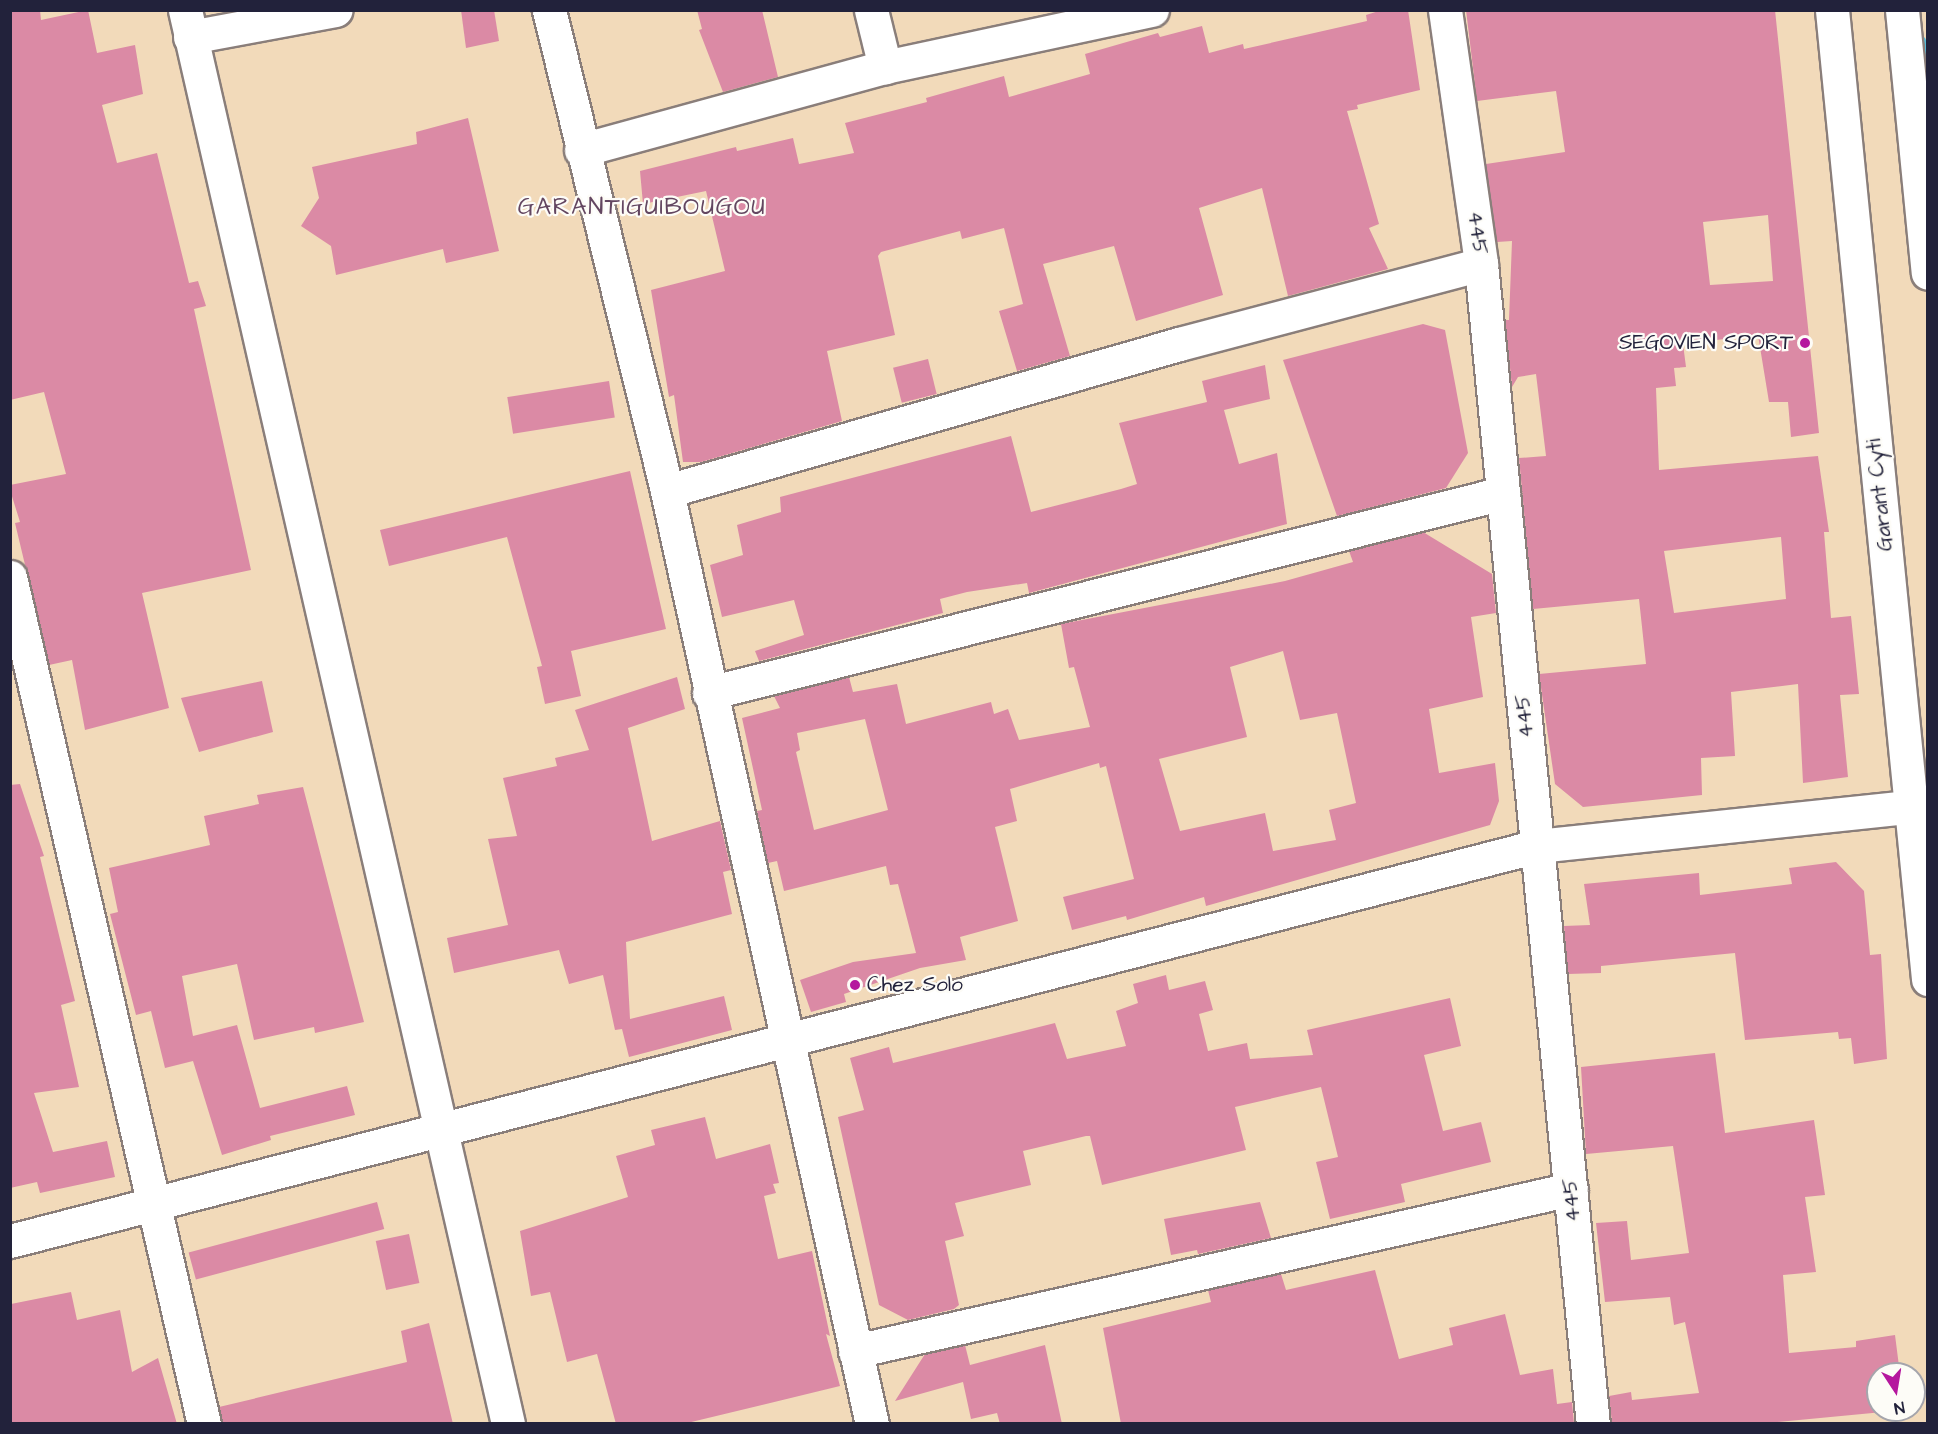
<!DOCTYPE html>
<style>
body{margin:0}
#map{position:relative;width:1938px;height:1434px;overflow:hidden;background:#f2daba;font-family:"Architects Daughter",sans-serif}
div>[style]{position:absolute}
.stream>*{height:10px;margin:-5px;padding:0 5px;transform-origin:5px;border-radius:5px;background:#58bbd6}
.building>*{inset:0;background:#db8aa5;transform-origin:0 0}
.roads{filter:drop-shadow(2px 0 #8a7e7a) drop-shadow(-2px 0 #8a7e7a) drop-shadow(0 2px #8a7e7a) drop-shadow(0 -2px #8a7e7a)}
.minor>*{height:33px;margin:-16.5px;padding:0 16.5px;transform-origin:16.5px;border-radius:16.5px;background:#fff}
.secondary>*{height:33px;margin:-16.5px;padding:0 16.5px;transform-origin:16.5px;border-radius:16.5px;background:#fff}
.dots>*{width:16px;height:16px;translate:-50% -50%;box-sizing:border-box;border:3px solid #fdfcf7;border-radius:50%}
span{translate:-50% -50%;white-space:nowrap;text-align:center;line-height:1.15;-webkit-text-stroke:4.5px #fdfcf7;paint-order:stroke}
.street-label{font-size:21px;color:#22223b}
.poi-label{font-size:21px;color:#22223b}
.right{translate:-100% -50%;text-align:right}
.left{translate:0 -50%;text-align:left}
.quarter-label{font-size:24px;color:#634660;letter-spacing:1.5px}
.frame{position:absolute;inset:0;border:12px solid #22223b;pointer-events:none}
.north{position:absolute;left:1866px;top:1362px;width:60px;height:60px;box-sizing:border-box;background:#fdfcf7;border:2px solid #a5a5ac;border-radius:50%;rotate:168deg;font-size:16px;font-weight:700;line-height:24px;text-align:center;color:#22223b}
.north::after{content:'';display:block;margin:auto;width:21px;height:27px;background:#b5179e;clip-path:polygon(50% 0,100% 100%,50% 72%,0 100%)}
</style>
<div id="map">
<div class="stream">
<div style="left:1921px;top:41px;width:50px;rotate:82deg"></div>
</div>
<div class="building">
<div style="clip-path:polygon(10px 10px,40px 10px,41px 20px,88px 10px,97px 53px,135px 45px,143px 94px,102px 105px,117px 163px,157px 153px,189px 283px,198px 281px,206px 306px,194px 309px,251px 570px,142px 593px,169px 708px,85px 730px,72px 660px,49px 665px,15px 523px,20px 522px,10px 490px,10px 485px,66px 474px,44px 392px,10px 400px)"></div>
<div style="clip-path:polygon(461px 10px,494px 10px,499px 41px,466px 48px)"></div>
<div style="clip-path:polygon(697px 10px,762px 10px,778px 77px,723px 92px,699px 30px,702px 29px)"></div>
<div style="clip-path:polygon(1382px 10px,1408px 10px,1420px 90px,1357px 105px,1358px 109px,1347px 111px,1379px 224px,1369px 228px,1388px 269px,1288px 296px,1262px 188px,1199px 208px,1223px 295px,1136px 321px,1114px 246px,1043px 264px,1070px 356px,1017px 371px,999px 311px,1023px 304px,1004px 228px,962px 239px,960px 231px,881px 252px,878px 256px,895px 335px,827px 351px,842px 421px,701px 462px,683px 462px,674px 395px,669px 397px,651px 290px,725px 271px,706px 191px,643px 204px,640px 171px,736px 147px,737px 151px,793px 138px,799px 164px,854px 153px,845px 123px,927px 102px,926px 98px,1004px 76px,1009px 97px,1090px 74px,1085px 54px,1158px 33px,1160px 37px,1202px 26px,1209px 53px,1243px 44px,1244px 49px,1367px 21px,1366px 15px)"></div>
<div style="clip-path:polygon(evenodd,1466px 10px,1775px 10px,1819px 433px,1791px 437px,1788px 402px,1769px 402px,1758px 335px,1683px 344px,1686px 367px,1674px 368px,1676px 386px,1656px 388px,1659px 470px,1818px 456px,1829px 532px,1824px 532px,1831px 618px,1851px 616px,1859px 694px,1840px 695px,1848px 777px,1803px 783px,1798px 684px,1731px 692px,1735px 756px,1701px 758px,1702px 795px,1583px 807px,1555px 784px,1539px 674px,1646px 664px,1639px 599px,1533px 609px,1519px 458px,1546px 456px,1536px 374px,1518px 377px,1512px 387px,1505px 320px,1509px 320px,1512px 241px,1497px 242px,1486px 164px,1565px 152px,1556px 91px,1477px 101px,1466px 10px,1768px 215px,1773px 281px,1710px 285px,1703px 222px,1768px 215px,1466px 10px,1781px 537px,1786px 599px,1674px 613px,1664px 551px,1781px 537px)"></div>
<div style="clip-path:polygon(468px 118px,499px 251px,446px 263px,443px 249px,336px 275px,331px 246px,301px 226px,319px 198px,312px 167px,417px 144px,416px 132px)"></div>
<div style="clip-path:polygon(1423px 324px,1445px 330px,1468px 453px,1446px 488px,1337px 516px,1283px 360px)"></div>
<div style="left:928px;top:359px;width:36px;height:36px;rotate:76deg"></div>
<div style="clip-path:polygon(1265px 365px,1270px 399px,1224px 410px,1239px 464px,1277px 453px,1287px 524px,1029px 593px,1027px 583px,967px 592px,940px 599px,943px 613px,759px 661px,755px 651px,804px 635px,794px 600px,722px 617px,710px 565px,743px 555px,737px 525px,781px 512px,780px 497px,1011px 436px,1031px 512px,1121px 489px,1137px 484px,1119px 423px,1207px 402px,1202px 381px)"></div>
<div style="left:609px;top:381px;width:37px;height:103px;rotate:81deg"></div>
<div style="clip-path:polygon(630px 471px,666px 629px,571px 651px,581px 696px,545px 704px,537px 667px,542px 666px,507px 537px,389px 566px,380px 530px)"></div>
<div style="clip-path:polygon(evenodd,1423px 532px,1492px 574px,1496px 613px,1471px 617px,1483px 697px,1429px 709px,1439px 773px,1495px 763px,1499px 801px,1490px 825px,1206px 906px,1204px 897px,1127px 920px,1126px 916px,1072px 930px,1063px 897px,1134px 879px,1106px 766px,1100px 768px,1099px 763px,1010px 789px,1017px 821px,995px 827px,1018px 921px,960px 937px,966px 960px,920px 968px,844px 994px,846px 1002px,811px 1012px,800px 980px,853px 962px,916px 953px,898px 884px,890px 885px,886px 866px,784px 891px,777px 861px,768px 863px,757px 811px,762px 810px,742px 718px,780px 708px,774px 696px,849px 677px,853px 692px,897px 684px,906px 724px,991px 702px,994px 714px,1008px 709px,1019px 740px,1090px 727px,1074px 667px,1069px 668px,1061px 624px,1285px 581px,1353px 562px,1349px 551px,1423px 532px,1283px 651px,1300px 720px,1337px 713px,1356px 803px,1329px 810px,1336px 840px,1273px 851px,1265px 813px,1180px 831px,1159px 759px,1247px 737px,1230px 667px,1283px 651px,1423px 532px,865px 719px,888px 810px,814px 830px,796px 752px,800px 750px,797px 733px,865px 719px)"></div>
<div style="clip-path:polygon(677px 677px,685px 709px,628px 728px,652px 841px,720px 821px,731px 870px,723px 872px,732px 914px,626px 942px,630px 1019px,724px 996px,732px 1030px,629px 1057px,622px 1029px,615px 1030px,603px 975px,569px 984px,559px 950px,454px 973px,447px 938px,508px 925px,488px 839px,517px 836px,503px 778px,557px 766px,555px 758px,589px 750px,575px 710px)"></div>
<div style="clip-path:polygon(262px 681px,273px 732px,199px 752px,181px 698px)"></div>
<div style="clip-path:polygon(20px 784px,44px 856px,40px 857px,75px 1001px,61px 1005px,79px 1087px,34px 1093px,53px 1152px,107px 1141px,115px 1177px,40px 1193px,37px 1182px,10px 1188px,10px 785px)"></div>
<div style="clip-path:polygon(303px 787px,364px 1022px,315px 1033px,314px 1027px,254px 1040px,237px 964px,182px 976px,193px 1036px,237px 1025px,260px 1108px,347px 1086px,355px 1115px,270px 1136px,271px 1140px,222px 1155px,193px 1061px,165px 1068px,151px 1011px,136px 1015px,110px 914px,118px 912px,109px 868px,210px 845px,204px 816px,259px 804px,257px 795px)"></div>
<div style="clip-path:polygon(1836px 862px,1864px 891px,1870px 955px,1881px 954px,1887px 1059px,1854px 1064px,1851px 1038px,1839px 1039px,1838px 1032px,1745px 1040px,1735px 953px,1601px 966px,1601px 973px,1568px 974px,1564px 926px,1590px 925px,1584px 884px,1699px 873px,1700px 895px,1792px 884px,1789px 868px)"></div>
<div style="clip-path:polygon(1166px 975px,1169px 990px,1205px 981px,1213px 1010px,1199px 1014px,1208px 1051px,1247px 1043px,1250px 1059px,1313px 1055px,1307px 1030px,1450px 998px,1461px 1046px,1424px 1055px,1443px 1131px,1481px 1122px,1491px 1162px,1401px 1184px,1405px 1202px,1330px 1219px,1316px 1162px,1338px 1157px,1321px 1087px,1235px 1107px,1246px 1150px,1102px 1185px,1090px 1136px,1086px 1136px,1023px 1151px,1031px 1185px,955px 1203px,964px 1236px,945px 1241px,959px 1305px,954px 1309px,908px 1320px,879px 1305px,838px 1117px,864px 1110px,850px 1058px,889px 1047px,893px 1063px,1055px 1023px,1067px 1059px,1126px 1046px,1116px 1011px,1138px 1003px,1133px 984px)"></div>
<div style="clip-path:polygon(1715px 1053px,1725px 1133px,1814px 1120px,1825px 1195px,1805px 1197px,1816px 1272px,1783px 1275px,1789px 1353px,1856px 1347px,1856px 1341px,1895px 1335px,1900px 1374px,1878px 1374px,1878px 1410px,1904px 1410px,1756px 1424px,1612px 1423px,1609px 1396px,1631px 1392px,1632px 1400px,1699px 1393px,1685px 1322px,1674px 1325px,1670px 1297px,1605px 1302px,1596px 1223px,1627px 1221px,1631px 1260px,1689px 1253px,1673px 1146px,1586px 1154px,1581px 1067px)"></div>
<div style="clip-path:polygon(705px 1117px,716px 1159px,770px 1144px,779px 1183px,773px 1184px,776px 1193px,764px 1196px,778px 1259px,812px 1251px,830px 1336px,826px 1334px,840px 1386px,683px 1424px,616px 1424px,597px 1354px,567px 1362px,550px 1292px,531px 1296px,520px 1231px,628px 1197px,616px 1156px,655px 1145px,651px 1130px)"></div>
<div style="left:377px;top:1202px;width:28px;height:195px;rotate:75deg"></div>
<div style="clip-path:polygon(1260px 1202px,1271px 1238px,1198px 1254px,1197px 1250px,1171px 1255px,1164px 1219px)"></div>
<div style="left:409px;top:1234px;width:50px;height:34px;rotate:78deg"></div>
<div style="clip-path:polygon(1375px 1270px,1399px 1359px,1453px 1345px,1449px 1328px,1505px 1314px,1520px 1375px,1553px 1369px,1557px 1404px,1572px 1402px,1574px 1424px,1121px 1424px,1103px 1328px,1211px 1302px,1208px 1290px,1281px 1274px,1286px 1290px)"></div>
<div style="clip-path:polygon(71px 1292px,77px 1320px,120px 1310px,132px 1372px,158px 1358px,177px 1424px,10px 1424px,11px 1304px)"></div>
<div style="clip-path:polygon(429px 1323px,453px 1424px,222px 1424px,219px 1407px,407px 1362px,401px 1331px)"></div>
<div style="clip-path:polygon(965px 1345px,970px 1365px,1045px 1345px,1062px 1424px,1000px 1424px,997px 1413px,971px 1419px,963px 1382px,895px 1401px,925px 1354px)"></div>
</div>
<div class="roads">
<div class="minor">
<div style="left:185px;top:10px;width:1450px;rotate:77.13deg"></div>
<div style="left:549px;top:10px;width:495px;rotate:76.2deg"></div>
<div style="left:667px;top:491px;width:955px;rotate:77.61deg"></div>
<div style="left:871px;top:10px;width:59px;rotate:76.2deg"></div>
<div style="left:1445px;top:10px;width:257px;rotate:81.9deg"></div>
<div style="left:1481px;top:264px;width:1165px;rotate:84.49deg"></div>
<div style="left:190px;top:37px;width:148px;rotate:-10.5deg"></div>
<div style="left:581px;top:150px;width:315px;rotate:-15.3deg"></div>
<div style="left:885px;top:67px;width:273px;rotate:-12.1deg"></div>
<div style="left:667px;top:491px;width:533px;rotate:-16.02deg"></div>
<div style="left:1179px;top:344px;width:312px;rotate:-14.8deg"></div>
<div style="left:10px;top:577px;width:869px;rotate:77.1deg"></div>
<div style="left:709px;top:693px;width:819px;rotate:-14.14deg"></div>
<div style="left:10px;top:1241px;width:1577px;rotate:-14.5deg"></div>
<div style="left:1537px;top:846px;width:393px;rotate:-6deg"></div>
<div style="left:855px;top:1351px;width:734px;rotate:-12.75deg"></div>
</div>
<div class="secondary">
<div style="left:1832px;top:10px;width:974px;rotate:84.34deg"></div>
<div style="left:1902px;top:10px;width:264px;rotate:84.4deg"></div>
</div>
</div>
<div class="dots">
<div style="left:1805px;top:343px;background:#b5179e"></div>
<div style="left:855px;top:985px;background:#b5179e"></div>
</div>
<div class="street-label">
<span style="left:1477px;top:233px;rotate:82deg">445</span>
<span style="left:1880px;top:495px;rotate:-96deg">Garant Cyti</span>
<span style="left:1525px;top:716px;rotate:-96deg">445</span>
<span style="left:1572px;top:1200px;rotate:-95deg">445</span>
</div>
<div class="poi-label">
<span class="right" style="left:1793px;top:343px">SEGOVIEN SPORT</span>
<span class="left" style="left:867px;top:985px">Chez Solo</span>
</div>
<div class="quarter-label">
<span style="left:642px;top:208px">GARANTIGUIBOUGOU</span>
</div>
<div class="frame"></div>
<div class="north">N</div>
</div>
